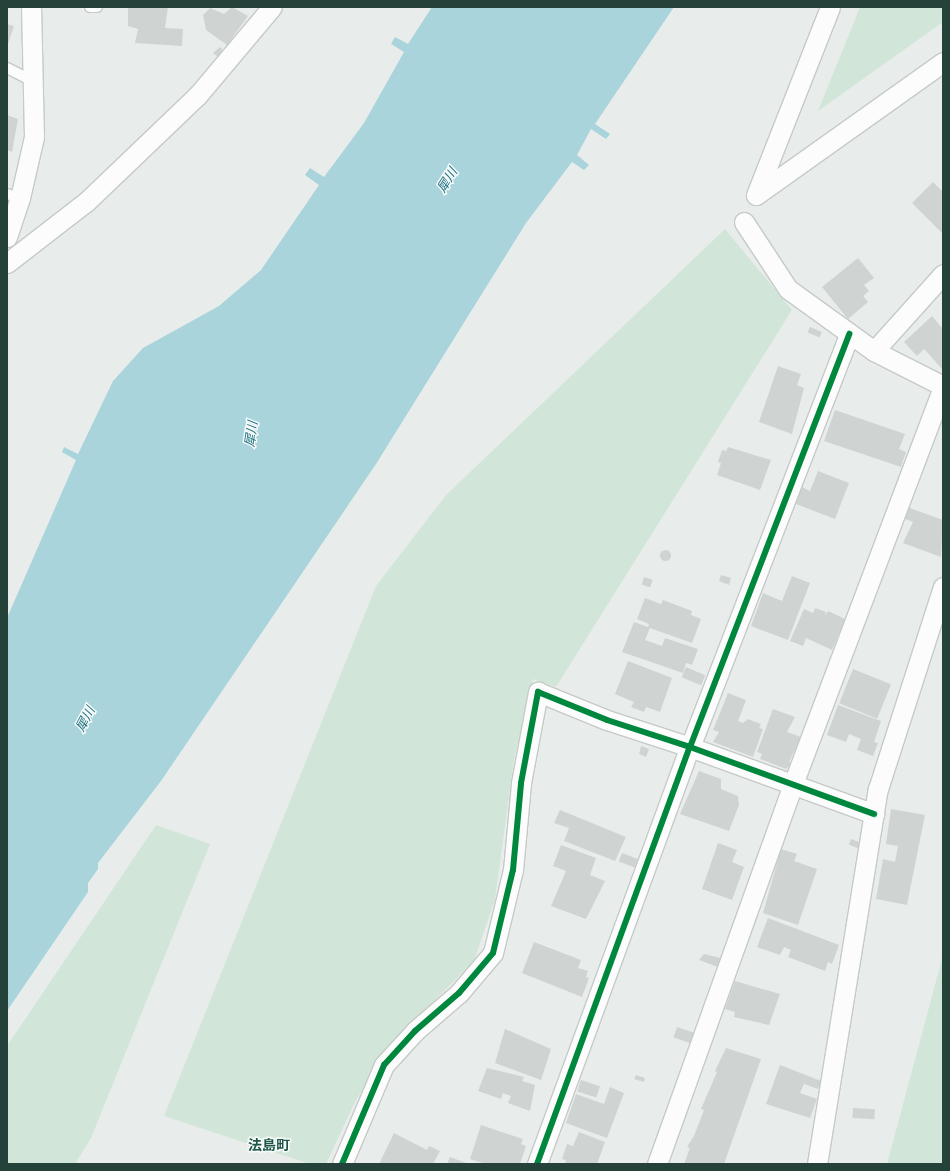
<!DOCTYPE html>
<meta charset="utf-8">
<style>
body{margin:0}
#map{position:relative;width:950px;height:1171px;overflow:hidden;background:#e8edeb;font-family:"Titillium Web","Noto Sans JP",sans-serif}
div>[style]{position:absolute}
.green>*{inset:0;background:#d1e6d8}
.water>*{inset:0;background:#a9d4db}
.building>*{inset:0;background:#cfd4d2;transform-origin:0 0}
.round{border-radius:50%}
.roads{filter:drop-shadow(1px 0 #c5cac8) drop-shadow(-1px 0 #c5cac8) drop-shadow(0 1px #c5cac8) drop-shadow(0 -1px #c5cac8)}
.lane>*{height:10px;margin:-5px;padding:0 5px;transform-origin:5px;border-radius:5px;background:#fcfcfc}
.street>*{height:19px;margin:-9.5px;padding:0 9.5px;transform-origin:9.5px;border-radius:9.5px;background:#fcfcfc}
.cycleway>*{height:6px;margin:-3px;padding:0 3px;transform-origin:3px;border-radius:3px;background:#00873e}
span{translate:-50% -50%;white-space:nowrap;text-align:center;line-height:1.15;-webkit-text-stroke:3px #f7fbf9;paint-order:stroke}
.water-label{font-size:13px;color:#1c6f80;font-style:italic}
.quarter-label{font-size:14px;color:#1f5548;font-weight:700}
.frame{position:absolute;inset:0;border:8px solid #24423a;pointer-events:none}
</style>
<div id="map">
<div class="green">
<div style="clip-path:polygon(860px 7px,943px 7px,943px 22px,818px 111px)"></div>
<div style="clip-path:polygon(725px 229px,792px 310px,556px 687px,533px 679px,514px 760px,495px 899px,474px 961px,387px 1048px,354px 1104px,326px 1164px,310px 1164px,164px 1116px,376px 586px,446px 495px)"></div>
<div style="clip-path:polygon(156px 825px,210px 844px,91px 1138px,75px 1164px,7px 1164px,7px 1046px)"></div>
<div style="clip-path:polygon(943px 955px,943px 1164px,887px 1164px)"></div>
</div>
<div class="water">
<div style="clip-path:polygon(432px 7px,674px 7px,595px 124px,610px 134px,606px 139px,591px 129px,577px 155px,589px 165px,584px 170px,572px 162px,526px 223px,376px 464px,161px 781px,98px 863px,98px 869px,88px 883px,88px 892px,7px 1011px,7px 618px,76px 460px,62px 452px,64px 447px,78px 454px,113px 381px,143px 348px,219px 306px,261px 270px,319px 185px,305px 175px,310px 168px,324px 177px,364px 123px,404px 52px,391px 44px,395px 37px,408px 44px)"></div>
</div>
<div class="building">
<div style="clip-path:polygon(128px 7px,168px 7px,165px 28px,183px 29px,182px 46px,135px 43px,138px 29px,128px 26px)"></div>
<div style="clip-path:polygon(232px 7px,248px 16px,227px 45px,206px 30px,203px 15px,210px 8px,224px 14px)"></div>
<div style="clip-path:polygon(7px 24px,14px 26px,7px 47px)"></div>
<div style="clip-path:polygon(220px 47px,222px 49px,219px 58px,213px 53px)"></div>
<div style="clip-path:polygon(7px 115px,18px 119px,12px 152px,7px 150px)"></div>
<div style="clip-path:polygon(933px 182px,943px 192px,943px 234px,912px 203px)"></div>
<div style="clip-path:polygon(858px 258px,874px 278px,864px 285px,869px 291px,863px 296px,868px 302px,848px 319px,822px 287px)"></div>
<div style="clip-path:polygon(932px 316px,943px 329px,942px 369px,924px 349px,917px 356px,904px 342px)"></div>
<div style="left:810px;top:327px;width:13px;height:6px;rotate:23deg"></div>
<div style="clip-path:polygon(778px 366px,801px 374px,797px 385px,804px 388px,792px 434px,759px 422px)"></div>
<div style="clip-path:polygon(835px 410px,905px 434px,899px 449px,906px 452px,901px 467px,824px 441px)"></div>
<div style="clip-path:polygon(728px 447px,771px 460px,760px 490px,717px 475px,721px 463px,718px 462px,722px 450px,726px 451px)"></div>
<div style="clip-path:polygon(818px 471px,849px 483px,835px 519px,796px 504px,802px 487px,810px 491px)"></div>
<div style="clip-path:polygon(907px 507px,943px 520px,941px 557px,903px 543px,913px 522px,903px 518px)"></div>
<div class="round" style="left:659.5px;top:549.5px;width:11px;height:11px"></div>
<div style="clip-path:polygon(721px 575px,731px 578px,729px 585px,719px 581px)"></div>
<div style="clip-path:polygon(792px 576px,810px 583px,788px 640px,751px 626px,763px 593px,782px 601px)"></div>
<div style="left:644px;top:577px;width:9px;height:8px;rotate:18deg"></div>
<div style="clip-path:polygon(645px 598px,661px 604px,663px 600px,692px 611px,691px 615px,701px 619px,692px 643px,650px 628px,645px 640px,662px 646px,665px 638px,698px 649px,692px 665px,686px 663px,683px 673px,622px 652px,634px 622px,648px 627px,649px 624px,637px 619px)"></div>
<div style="clip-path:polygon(815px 608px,826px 612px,825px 616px,828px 611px,845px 619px,832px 650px,806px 638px,803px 646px,790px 641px,804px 609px,813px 613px)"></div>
<div style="clip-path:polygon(628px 661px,672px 678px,660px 712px,646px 707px,644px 712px,631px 707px,634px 702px,615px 694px)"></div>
<div style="left:686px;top:667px;width:21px;height:11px;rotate:23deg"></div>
<div style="left:853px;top:669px;width:41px;height:37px;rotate:22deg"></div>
<div style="clip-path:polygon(728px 693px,746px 700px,738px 721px,743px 723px,748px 719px,761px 724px,759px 728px,763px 729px,753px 757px,713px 742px,719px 732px,713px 730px)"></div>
<div style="clip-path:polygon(838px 705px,881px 721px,874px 742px,878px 743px,873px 756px,857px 750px,861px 739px,849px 734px,846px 742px,827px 735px)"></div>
<div style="clip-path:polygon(773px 709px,795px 717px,787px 732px,801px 737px,789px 762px,792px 763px,786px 769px,760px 759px,762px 754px,757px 752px)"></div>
<div style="clip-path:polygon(641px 746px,649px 749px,646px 757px,639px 754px)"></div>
<div style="clip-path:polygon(699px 771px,721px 779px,721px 789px,738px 796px,739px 805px,729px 831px,680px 814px)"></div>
<div style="clip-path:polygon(891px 809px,925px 815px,907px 905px,876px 899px,883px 859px,895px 862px,898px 846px,886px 844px)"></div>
<div style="clip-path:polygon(560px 810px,626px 837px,615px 861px,564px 841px,569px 828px,554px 823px)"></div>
<div style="left:851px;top:839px;width:11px;height:6px;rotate:22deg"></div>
<div style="clip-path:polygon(718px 843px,737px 850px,732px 862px,744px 867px,732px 900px,702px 889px)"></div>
<div style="clip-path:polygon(561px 845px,596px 858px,590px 875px,605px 881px,586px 919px,551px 906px,566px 871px,553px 866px)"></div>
<div style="clip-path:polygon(781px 849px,797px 854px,794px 861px,817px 869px,798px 925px,763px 913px)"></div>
<div style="left:622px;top:853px;width:17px;height:9px;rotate:21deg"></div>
<div style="clip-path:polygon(768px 918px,839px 945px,832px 964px,828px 962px,825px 971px,788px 957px,791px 950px,784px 947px,780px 955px,757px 947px)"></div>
<div style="clip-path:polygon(534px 942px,581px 960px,578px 968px,588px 971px,586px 977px,589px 978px,582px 997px,522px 973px)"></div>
<div style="clip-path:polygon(704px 954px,721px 958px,718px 967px,699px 960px)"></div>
<div style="clip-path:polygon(735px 981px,780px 994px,769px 1025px,734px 1017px,735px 1012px,725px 1009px)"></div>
<div style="left:677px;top:1027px;width:18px;height:11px;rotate:19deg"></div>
<div style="clip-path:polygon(505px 1029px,551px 1049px,541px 1080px,495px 1063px)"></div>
<div style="clip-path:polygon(726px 1048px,761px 1059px,724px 1164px,684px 1164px,690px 1148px,687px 1147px,694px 1136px,704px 1110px,701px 1109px,717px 1072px,715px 1071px)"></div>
<div style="clip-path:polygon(780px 1065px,821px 1081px,818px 1089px,804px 1084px,800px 1093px,817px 1099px,810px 1118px,766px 1104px)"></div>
<div style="clip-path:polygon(487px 1068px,524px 1077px,522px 1081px,535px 1085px,530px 1111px,508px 1103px,511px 1096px,503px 1093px,501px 1099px,478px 1091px)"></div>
<div style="clip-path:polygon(636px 1075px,645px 1078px,644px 1082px,634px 1079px)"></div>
<div style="left:581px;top:1080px;width:20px;height:12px;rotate:18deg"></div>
<div style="clip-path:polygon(610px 1087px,624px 1093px,607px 1138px,566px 1123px,576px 1094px,604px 1104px)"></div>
<div style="left:853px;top:1108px;width:22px;height:10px;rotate:3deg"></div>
<div style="clip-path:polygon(481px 1125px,523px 1139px,521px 1144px,526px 1146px,520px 1164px,486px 1164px,470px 1159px)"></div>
<div style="clip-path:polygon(579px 1132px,605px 1142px,597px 1164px,565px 1164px,566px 1160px,562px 1159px,567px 1144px,573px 1146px)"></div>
<div style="clip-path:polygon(394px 1133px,427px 1150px,429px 1146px,440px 1151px,433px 1164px,379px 1164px)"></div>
<div style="clip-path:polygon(450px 1157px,469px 1164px,447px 1164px)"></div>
</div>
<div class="roads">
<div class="lane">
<div style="left:90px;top:7px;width:7px"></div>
<div style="left:7px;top:68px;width:29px;rotate:27deg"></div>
<div style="left:7px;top:194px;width:14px;rotate:17deg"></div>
</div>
<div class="street">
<div style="left:756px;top:195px;width:229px;rotate:-35.4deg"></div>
<div style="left:756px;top:195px;width:202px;rotate:-68.5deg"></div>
<div style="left:744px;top:222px;width:80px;rotate:56.7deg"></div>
<div style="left:788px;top:289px;width:106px;rotate:35.8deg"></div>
<div style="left:874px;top:351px;width:77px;rotate:26.9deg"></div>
<div style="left:7px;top:237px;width:41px;rotate:-71.6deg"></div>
<div style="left:20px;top:198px;width:63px;rotate:-77.1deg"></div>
<div style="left:34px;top:137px;width:130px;rotate:-91.3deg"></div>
<div style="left:7px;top:263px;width:100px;rotate:-37.7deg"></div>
<div style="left:86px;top:202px;width:153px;rotate:-43.7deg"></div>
<div style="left:197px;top:96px;width:116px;rotate:-49.9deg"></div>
<div style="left:874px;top:351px;width:103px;rotate:-48.1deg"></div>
<div style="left:342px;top:1164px;width:108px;rotate:-67deg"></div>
<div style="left:384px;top:1065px;width:46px;rotate:-47.6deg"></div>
<div style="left:415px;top:1031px;width:58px;rotate:-40.8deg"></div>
<div style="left:459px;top:993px;width:52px;rotate:-49.6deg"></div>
<div style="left:493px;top:953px;width:85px;rotate:-76.5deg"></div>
<div style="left:513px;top:870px;width:87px;rotate:-84.7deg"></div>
<div style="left:521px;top:783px;width:93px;rotate:-79.4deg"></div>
<div style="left:538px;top:692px;width:74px;rotate:22.1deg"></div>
<div style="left:607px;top:720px;width:87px;rotate:18deg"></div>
<div style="left:690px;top:747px;width:196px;rotate:20deg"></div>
<div style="left:537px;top:1164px;width:444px;rotate:-69.9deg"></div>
<div style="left:690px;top:747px;width:443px;rotate:-68.9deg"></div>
<div style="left:657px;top:1164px;width:404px;rotate:-70.3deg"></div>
<div style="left:793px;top:784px;width:424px;rotate:-69.3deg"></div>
<div style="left:817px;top:1164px;width:380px;rotate:-80.8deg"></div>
<div style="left:878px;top:789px;width:212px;rotate:-72.2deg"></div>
</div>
</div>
<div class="cycleway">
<div style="left:342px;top:1164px;width:108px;rotate:-67deg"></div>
<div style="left:384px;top:1065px;width:46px;rotate:-47.6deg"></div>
<div style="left:415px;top:1031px;width:58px;rotate:-40.8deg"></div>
<div style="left:459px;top:993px;width:52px;rotate:-49.6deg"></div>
<div style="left:493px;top:953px;width:85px;rotate:-76.5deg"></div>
<div style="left:513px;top:870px;width:87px;rotate:-84.7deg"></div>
<div style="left:521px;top:783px;width:93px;rotate:-79.4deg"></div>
<div style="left:538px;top:692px;width:74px;rotate:22.1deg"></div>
<div style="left:607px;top:720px;width:87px;rotate:18deg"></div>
<div style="left:690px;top:747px;width:196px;rotate:20deg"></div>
<div style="left:537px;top:1164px;width:444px;rotate:-69.9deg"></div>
<div style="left:690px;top:747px;width:443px;rotate:-68.9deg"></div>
</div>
<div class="water-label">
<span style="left:447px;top:180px;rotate:-58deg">犀川</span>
<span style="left:251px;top:434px;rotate:-82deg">犀川</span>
<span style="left:85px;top:719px;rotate:-62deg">犀川</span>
</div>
<div class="quarter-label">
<span style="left:269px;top:1145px">法島町</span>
</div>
<div class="frame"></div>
</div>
